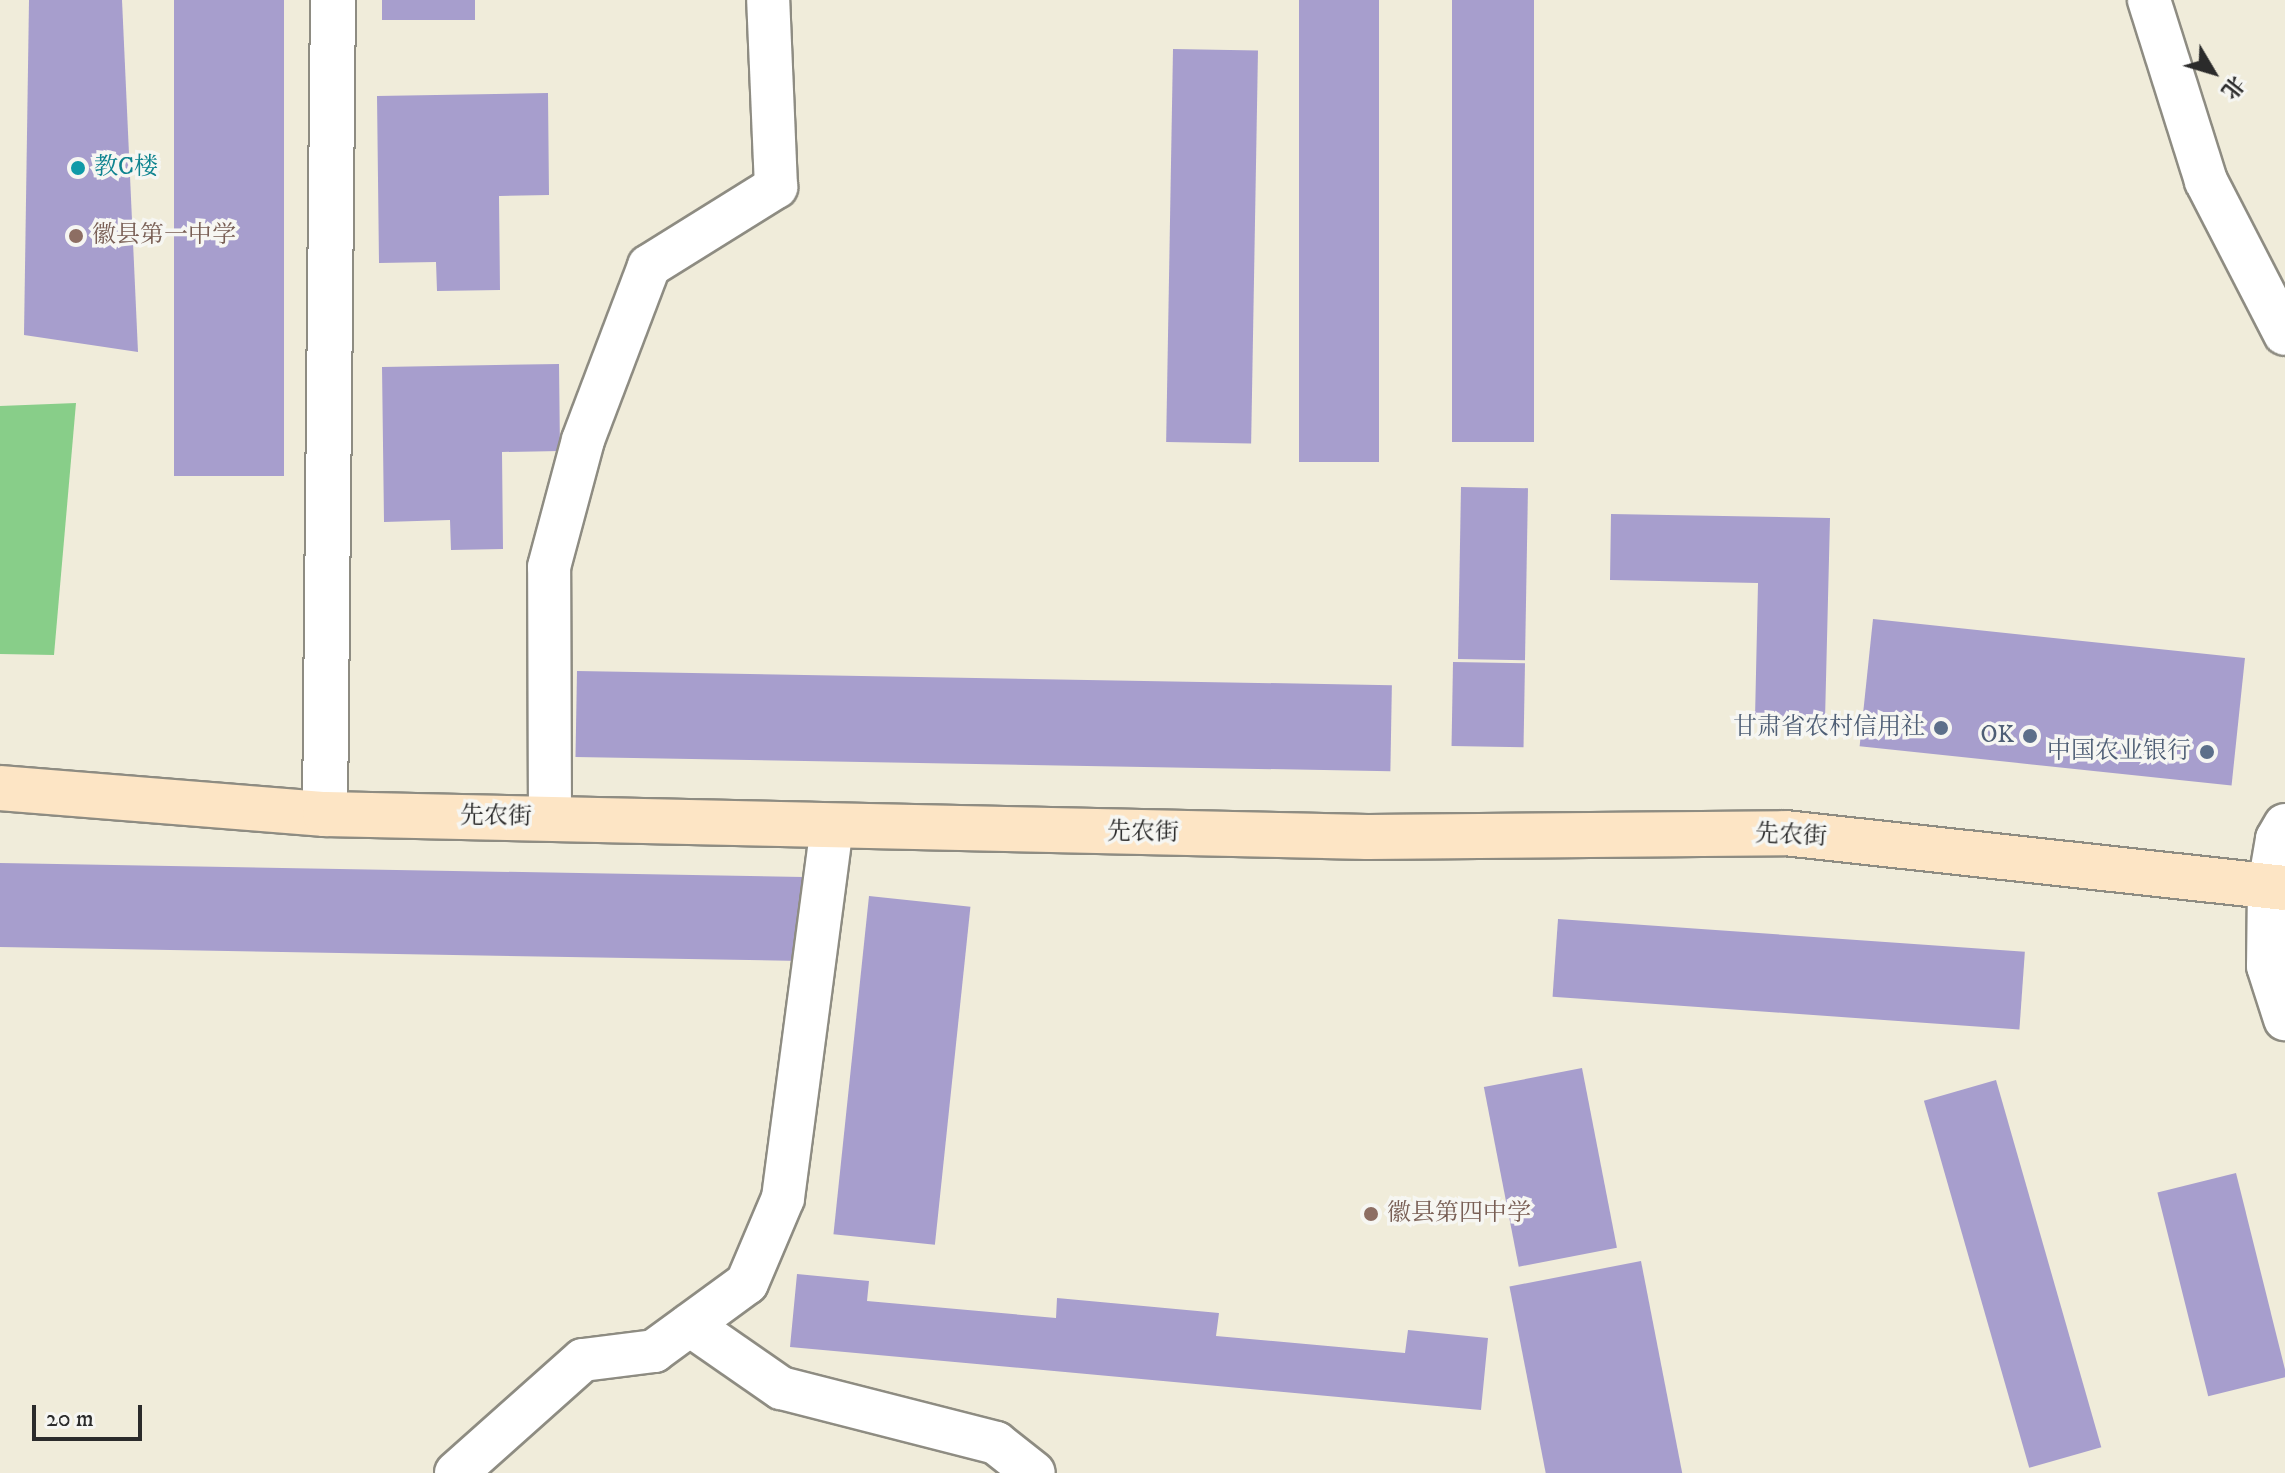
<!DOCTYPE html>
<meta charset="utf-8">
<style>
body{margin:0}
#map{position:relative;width:2285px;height:1473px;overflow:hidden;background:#f0ecda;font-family:"IM FELL DW Pica","Noto Serif SC",serif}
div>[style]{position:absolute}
.green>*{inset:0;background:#88ce89}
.building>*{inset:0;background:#a79ecd;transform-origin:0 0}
.roads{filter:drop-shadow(2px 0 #8e8c82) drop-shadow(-2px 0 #8e8c82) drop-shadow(0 2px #8e8c82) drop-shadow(0 -2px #8e8c82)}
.minor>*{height:42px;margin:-21px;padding:0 21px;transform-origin:21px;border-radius:21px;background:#fff}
.tertiary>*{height:44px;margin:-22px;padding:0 22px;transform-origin:22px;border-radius:22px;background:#fff}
.secondary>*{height:44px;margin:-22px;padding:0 22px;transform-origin:22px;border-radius:22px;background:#fde5c5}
.dots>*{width:22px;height:22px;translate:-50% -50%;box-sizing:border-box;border:4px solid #f6f6f2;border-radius:50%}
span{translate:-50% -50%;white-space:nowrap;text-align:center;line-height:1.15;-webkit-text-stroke:7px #f6f6f2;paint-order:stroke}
.culture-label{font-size:24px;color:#0d838f}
.left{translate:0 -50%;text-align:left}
.education-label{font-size:24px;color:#785e54}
.service-label{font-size:24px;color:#4e5e75}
.right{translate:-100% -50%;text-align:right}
.street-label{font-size:24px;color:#2b2b2b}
.north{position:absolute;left:2173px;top:32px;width:80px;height:80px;-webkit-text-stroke:6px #f6f6f2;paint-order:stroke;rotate:128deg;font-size:22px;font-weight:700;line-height:32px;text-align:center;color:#2b2b2b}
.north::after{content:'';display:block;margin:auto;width:28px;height:36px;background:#2b2b2b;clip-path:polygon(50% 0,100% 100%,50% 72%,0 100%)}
.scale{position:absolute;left:32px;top:1405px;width:110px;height:36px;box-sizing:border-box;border:4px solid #2b2b2b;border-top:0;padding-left:10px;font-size:24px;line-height:28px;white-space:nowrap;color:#2b2b2b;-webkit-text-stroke:6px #f6f6f2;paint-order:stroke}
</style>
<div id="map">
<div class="green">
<div style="clip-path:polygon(76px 403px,54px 655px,0 654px,0 406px)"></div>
</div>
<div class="building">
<div style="clip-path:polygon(29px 0,122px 0,138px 352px,24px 335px)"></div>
<div style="left:174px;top:0;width:110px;height:476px"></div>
<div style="left:382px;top:0;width:93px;height:20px"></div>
<div style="left:1299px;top:0;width:80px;height:462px"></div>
<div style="left:1452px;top:0;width:82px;height:442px"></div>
<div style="left:1173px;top:49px;width:85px;height:393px;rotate:1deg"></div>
<div style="clip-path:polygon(548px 93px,549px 195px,499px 196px,500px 290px,437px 291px,436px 262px,379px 263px,377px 96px)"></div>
<div style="clip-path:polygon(559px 364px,560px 451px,502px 452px,503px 549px,451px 550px,450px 520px,384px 522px,382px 367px)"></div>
<div style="left:1461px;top:487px;width:67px;height:172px;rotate:1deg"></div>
<div style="clip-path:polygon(1611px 514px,1830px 518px,1825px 720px,1755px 718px,1758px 583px,1610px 580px)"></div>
<div style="left:1873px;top:619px;width:374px;height:128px;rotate:6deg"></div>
<div style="left:1453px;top:662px;width:72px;height:84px;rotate:1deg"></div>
<div style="left:577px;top:671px;width:815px;height:86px;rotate:1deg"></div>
<div style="left:0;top:863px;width:803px;height:84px;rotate:1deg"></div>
<div style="left:869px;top:896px;width:102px;height:340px;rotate:6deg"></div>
<div style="left:1558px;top:919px;width:468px;height:78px;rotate:4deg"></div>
<div style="left:1582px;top:1068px;width:183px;height:100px;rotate:79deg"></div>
<div style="left:1996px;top:1080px;width:382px;height:75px;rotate:74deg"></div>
<div style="left:2236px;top:1173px;width:210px;height:81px;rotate:76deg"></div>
<div style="left:1641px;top:1261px;width:216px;height:134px;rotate:79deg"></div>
<div style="clip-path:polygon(797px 1274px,869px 1281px,867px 1301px,1056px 1318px,1057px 1298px,1219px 1313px,1216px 1336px,1405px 1353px,1408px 1330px,1488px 1338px,1481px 1410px,790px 1347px)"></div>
</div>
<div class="roads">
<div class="minor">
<div style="left:2149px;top:0;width:190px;rotate:72.5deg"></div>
<div style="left:2206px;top:181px;width:172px;rotate:62.7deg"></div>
<div style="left:550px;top:818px;width:251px;rotate:-90.2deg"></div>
<div style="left:549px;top:567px;width:131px;rotate:-75deg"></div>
<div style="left:583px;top:440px;width:186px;rotate:-69.2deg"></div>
<div style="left:649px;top:266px;width:150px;rotate:-31.9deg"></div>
<div style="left:776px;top:187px;width:187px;rotate:-92.4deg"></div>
<div style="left:2285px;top:825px;width:16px;rotate:120deg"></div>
<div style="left:2277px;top:839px;width:48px;rotate:99.7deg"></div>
<div style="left:2269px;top:886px;width:80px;rotate:90.7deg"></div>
<div style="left:2268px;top:966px;width:56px;rotate:72.2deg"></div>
<div style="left:690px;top:1325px;width:111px;rotate:34.7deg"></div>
<div style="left:781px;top:1388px;width:222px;rotate:14.3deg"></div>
<div style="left:996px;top:1443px;width:48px;rotate:38.3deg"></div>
<div style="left:456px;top:1473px;width:170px;rotate:-41.7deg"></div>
<div style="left:583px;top:1360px;width:72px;rotate:-7.2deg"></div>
<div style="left:654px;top:1351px;width:115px;rotate:-36.2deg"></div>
<div style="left:747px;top:1283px;width:92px;rotate:-67deg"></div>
<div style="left:783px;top:1198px;width:375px;rotate:-82.5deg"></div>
</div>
<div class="tertiary">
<div style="left:325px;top:814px;width:814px;rotate:-89.44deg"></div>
</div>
<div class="secondary">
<div style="left:0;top:788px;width:326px;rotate:4.6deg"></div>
<div style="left:325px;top:814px;width:1043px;rotate:1.26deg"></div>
<div style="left:1368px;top:837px;width:417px;rotate:-0.5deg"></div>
<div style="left:1785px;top:833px;width:503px;rotate:6.28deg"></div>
</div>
</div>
<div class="dots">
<div style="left:78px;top:168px;background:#0f9aa8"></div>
<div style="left:76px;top:236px;background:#8d6e63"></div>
<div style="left:1941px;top:728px;background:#5c6f8a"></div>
<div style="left:2030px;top:736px;background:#5c6f8a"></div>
<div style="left:2207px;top:752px;background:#5c6f8a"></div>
<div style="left:1371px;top:1214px;background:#8d6e63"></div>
</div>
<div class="culture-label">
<span class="left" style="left:94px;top:168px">教C楼</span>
</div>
<div class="education-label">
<span class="left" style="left:92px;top:236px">徽县第一中学</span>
<span class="left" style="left:1387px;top:1214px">徽县第四中学</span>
</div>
<div class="service-label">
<span class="right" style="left:1925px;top:728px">甘肃省农村信用社</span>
<span class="right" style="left:2014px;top:736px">OK</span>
<span class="right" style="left:2191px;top:752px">中国农业银行</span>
</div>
<div class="street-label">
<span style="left:496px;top:817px;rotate:1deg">先农街</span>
<span style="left:1143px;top:833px;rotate:1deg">先农街</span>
<span style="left:1791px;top:836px;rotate:3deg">先农街</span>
</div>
<div class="north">北</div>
<div class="scale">20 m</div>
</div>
